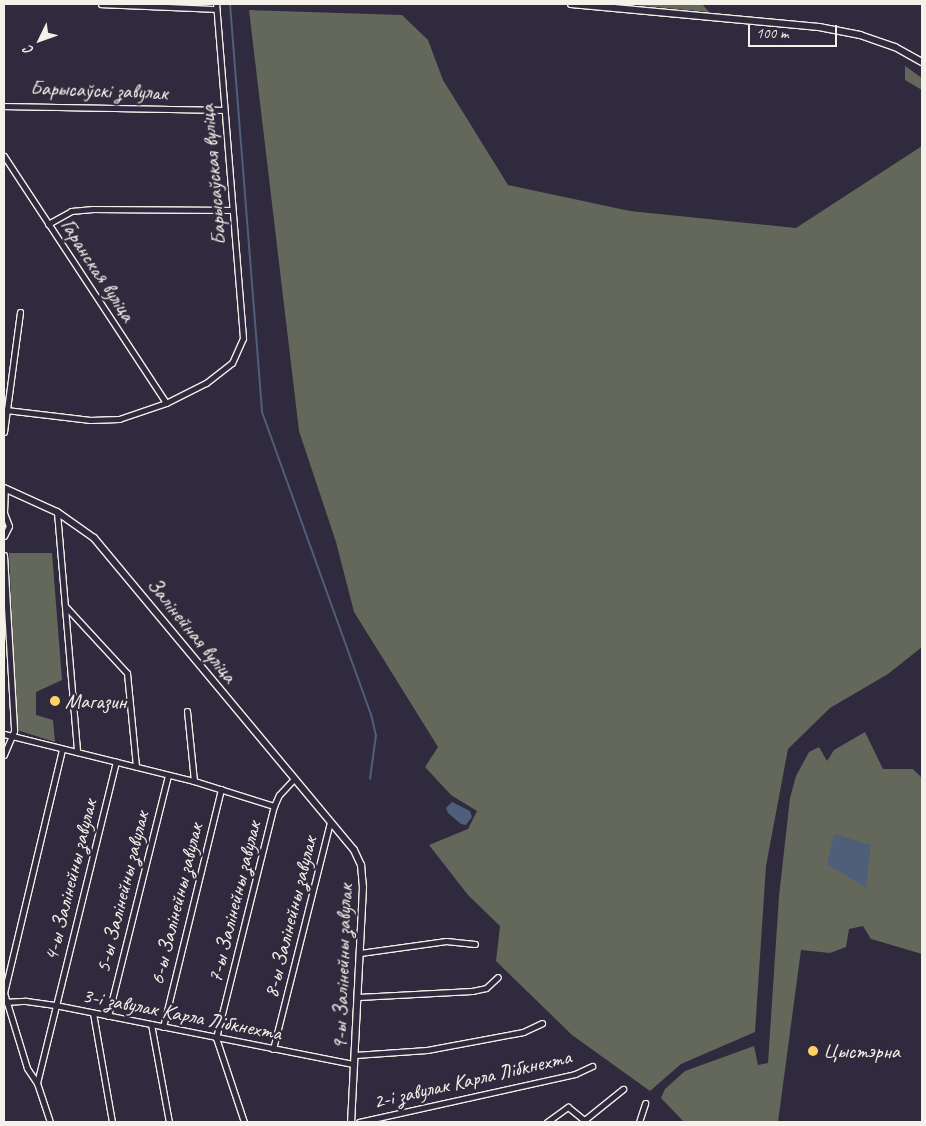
<!DOCTYPE html>
<meta charset="utf-8">
<style>
body{margin:0}
#map{position:relative;width:926px;height:1126px;overflow:hidden;background:#2f2a3d;font-family:Caveat,sans-serif}
div>[style]{position:absolute}
.green>*{inset:0;background:#63685b}
.water>*{inset:0;background:#4f5f79}
.stream>*{height:2px;margin:-1px;padding:0 1px;transform-origin:1px;border-radius:1px;background:#4f5f79}
.roads{filter:drop-shadow(1px 0 #f4f1e8) drop-shadow(-1px 0 #f4f1e8) drop-shadow(0 1px #f4f1e8) drop-shadow(0 -1px #f4f1e8)}
.minor>*{height:5px;margin:-2.5px;padding:0 2.5px;transform-origin:2.5px;border-radius:2.5px;background:#2f2a3d}
.tertiary>*{height:6px;margin:-3px;padding:0 3px;transform-origin:3px;border-radius:3px;background:#2f2a3d}
.dots>*{width:14px;height:14px;translate:-50% -50%;box-sizing:border-box;border:2px solid #2f2a3d;border-radius:50%}
span{translate:-50% -50%;white-space:nowrap;text-align:center;line-height:1.15;-webkit-text-stroke:4.5px #2f2a3d;paint-order:stroke}
.street-label{font-size:21px;color:#f4f1e8}
.poi-label{font-size:21px;color:#f4f1e8}
.left{translate:0 -50%;text-align:left}
.frame{position:absolute;inset:0;border:5px solid #f4f1e8;pointer-events:none}
.north{position:absolute;left:15px;top:15px;width:50px;height:50px;-webkit-text-stroke:4px #2f2a3d;paint-order:stroke;rotate:228deg;font-size:14px;font-weight:700;line-height:20px;text-align:center;color:#f4f1e8}
.north::after{content:'';display:block;margin:auto;width:18px;height:22px;background:#f4f1e8;clip-path:polygon(50% 0,100% 100%,50% 72%,0 100%)}
.scale{position:absolute;left:748px;top:25px;width:89px;height:22px;box-sizing:border-box;border:2px solid #f4f1e8;border-top:0;padding-left:6px;font-size:15px;line-height:18px;white-space:nowrap;color:#f4f1e8;-webkit-text-stroke:4px #2f2a3d;paint-order:stroke}
</style>
<div id="map">
<div class="green">
<div style="clip-path:polygon(624px 4px,702px 4px,709px 12px)"></div>
<div style="clip-path:polygon(249px 10px,402px 15px,428px 40px,443px 80px,508px 185px,630px 211px,796px 228px,922px 146px,922px 647px,888px 674px,830px 708px,788px 749px,766px 866px,755px 1032px,681px 1064px,650px 1091px,572px 1035px,496px 961px,500px 926px,468px 895px,429px 845px,468px 829px,477px 811px,451px 795px,425px 767px,438px 747px,354px 612px,336px 542px,299px 431px)"></div>
<div style="clip-path:polygon(905px 66px,922px 78px,922px 90px,905px 80px)"></div>
<div style="clip-path:polygon(9px 553px,52px 553px,62px 680px,36px 692px,36px 715px,53px 720px,55px 742px,17px 730px)"></div>
<div style="clip-path:polygon(865px 732px,883px 769px,913px 769px,922px 778px,922px 954px,871px 939px,863px 926px,849px 929px,846px 947px,830px 953px,801px 950px,778px 1122px,684px 1122px,661px 1098px,665px 1089px,685px 1071px,754px 1046px,758px 1065px,768px 1063px,779px 896px,790px 798px,796px 776px,809px 752px,819px 747px,827px 761px,834px 750px)"></div>
</div>
<div class="water">
<div style="clip-path:polygon(452px 802px,470px 811px,472px 817px,466px 825px,461px 824px,448px 813px,446px 808px)"></div>
<div style="clip-path:polygon(834px 834px,871px 845px,866px 888px,827px 864px)"></div>
</div>
<div class="stream">
<div style="left:230px;top:4px;width:409px;rotate:85.5deg"></div>
<div style="left:262px;top:412px;width:321px;rotate:70.2deg"></div>
<div style="left:371px;top:714px;width:22px;rotate:77deg"></div>
<div style="left:376px;top:735px;width:44px;rotate:97.8deg"></div>
</div>
<div class="roads">
<div class="minor">
<div style="left:101px;top:4px;width:115px;rotate:2.5deg"></div>
<div style="left:4px;top:106px;width:220px;rotate:1deg"></div>
<div style="left:4px;top:156px;width:295px;rotate:56.7deg"></div>
<div style="left:48px;top:224px;width:26px;rotate:-29deg"></div>
<div style="left:71px;top:211px;width:22px;rotate:-5deg"></div>
<div style="left:93px;top:209px;width:139px;rotate:0.4deg"></div>
<div style="left:6px;top:410px;width:85px;rotate:6.8deg"></div>
<div style="left:90px;top:420px;width:29px;rotate:-2deg"></div>
<div style="left:119px;top:419px;width:50px;rotate:-18.8deg"></div>
<div style="left:166px;top:403px;width:45px;rotate:-26.6deg"></div>
<div style="left:206px;top:383px;width:33px;rotate:-38deg"></div>
<div style="left:232px;top:363px;width:27px;rotate:-66deg"></div>
<div style="left:243px;top:338px;width:335px;rotate:-94.6deg"></div>
<div style="left:4px;top:432px;width:121px;rotate:-82.4deg"></div>
<div style="left:57px;top:512px;width:241px;rotate:85.2deg"></div>
<div style="left:4px;top:536px;width:11px;rotate:-63deg"></div>
<div style="left:9px;top:526px;width:14px;rotate:-111deg"></div>
<div style="left:4px;top:513px;width:24px;rotate:-88deg"></div>
<div style="left:4px;top:555px;width:176px;rotate:86.7deg"></div>
<div style="left:14px;top:731px;width:26px;rotate:113deg"></div>
<div style="left:66px;top:607px;width:90px;rotate:47.3deg"></div>
<div style="left:127px;top:673px;width:94px;rotate:84.5deg"></div>
<div style="left:187px;top:711px;width:70px;rotate:84.3deg"></div>
<div style="left:4px;top:734px;width:196px;rotate:13.9deg"></div>
<div style="left:194px;top:781px;width:84px;rotate:17.4deg"></div>
<div style="left:360px;top:953px;width:87px;rotate:-7.9deg"></div>
<div style="left:446px;top:941px;width:29px;rotate:6deg"></div>
<div style="left:358px;top:997px;width:114px;rotate:-3deg"></div>
<div style="left:472px;top:991px;width:14px;rotate:-12deg"></div>
<div style="left:486px;top:988px;width:16px;rotate:-43deg"></div>
<div style="left:4px;top:1002px;width:22px;rotate:-3deg"></div>
<div style="left:26px;top:1001px;width:29px;rotate:8deg"></div>
<div style="left:55px;top:1005px;width:305px;rotate:11.2deg"></div>
<div style="left:93px;top:1013px;width:111px;rotate:80.1deg"></div>
<div style="left:108px;top:1016px;width:248px;rotate:-76deg"></div>
<div style="left:151px;top:1024px;width:100px;rotate:79.6deg"></div>
<div style="left:163px;top:1027px;width:245px;rotate:-76.3deg"></div>
<div style="left:273px;top:1049px;width:234px;rotate:-75.9deg"></div>
<div style="left:355px;top:1055px;width:72px;rotate:-4deg"></div>
<div style="left:427px;top:1050px;width:98px;rotate:-10.6deg"></div>
<div style="left:523px;top:1032px;width:21px;rotate:-25deg"></div>
<div style="left:37px;top:1083px;width:18px;rotate:-124deg"></div>
<div style="left:27px;top:1068px;width:78px;rotate:-107deg"></div>
<div style="left:4px;top:993px;width:251px;rotate:-76.6deg"></div>
<div style="left:50px;top:1122px;width:41px;rotate:-108.4deg"></div>
<div style="left:37px;top:1083px;width:331px;rotate:-76.2deg"></div>
<div style="left:244px;top:1122px;width:89px;rotate:-108.4deg"></div>
<div style="left:216px;top:1038px;width:239px;rotate:-76deg"></div>
<div style="left:274px;top:806px;width:12px;rotate:-66deg"></div>
<div style="left:279px;top:795px;width:22px;rotate:-47deg"></div>
<div style="left:359px;top:1122px;width:221px;rotate:-12.5deg"></div>
<div style="left:575px;top:1074px;width:19px;rotate:-25deg"></div>
<div style="left:547px;top:1122px;width:26px;rotate:-36deg"></div>
<div style="left:568px;top:1107px;width:21px;rotate:39deg"></div>
<div style="left:582px;top:1122px;width:53px;rotate:-38.8deg"></div>
<div style="left:639px;top:1122px;width:20px;rotate:-72deg"></div>
</div>
<div class="tertiary">
<div style="left:571px;top:4px;width:249px;rotate:5.3deg"></div>
<div style="left:819px;top:27px;width:42px;rotate:11deg"></div>
<div style="left:860px;top:35px;width:37px;rotate:19deg"></div>
<div style="left:895px;top:47px;width:31px;rotate:29deg"></div>
<div style="left:4px;top:488px;width:58px;rotate:24.4deg"></div>
<div style="left:57px;top:512px;width:45px;rotate:35.1deg"></div>
<div style="left:94px;top:538px;width:406px;rotate:50.2deg"></div>
<div style="left:354px;top:850px;width:17px;rotate:65deg"></div>
<div style="left:361px;top:865px;width:22px;rotate:85deg"></div>
<div style="left:363px;top:887px;width:235px;rotate:92.9deg"></div>
</div>
</div>
<div class="dots">
<div style="left:55px;top:701px;background:#ffd166"></div>
<div style="left:813px;top:1051px;background:#ffd166"></div>
</div>
<div class="street-label">
<span style="left:99px;top:90px;rotate:2deg">Барысаўскі завулак</span>
<span style="left:213px;top:175px;rotate:-95deg">Барысаўская вуліца</span>
<span style="left:98px;top:270px;rotate:57deg">Гаранская вуліца</span>
<span style="left:192px;top:630px;rotate:51deg">Залінейная вуліца</span>
<span style="left:70px;top:880px;rotate:-76deg">4-ы Залінейны завулак</span>
<span style="left:122px;top:892px;rotate:-76deg">5-ы Залінейны завулак</span>
<span style="left:234px;top:902px;rotate:-76deg">7-ы Залінейны завулак</span>
<span style="left:176px;top:904px;rotate:-76deg">6-ы Залінейны завулак</span>
<span style="left:290px;top:917px;rotate:-76deg">8-ы Залінейны завулак</span>
<span style="left:342px;top:967px;rotate:-88deg">9-ы Залінейны завулак</span>
<span style="left:182px;top:1014px;rotate:11deg">3-і завулак Карла Лібкнехта</span>
<span style="left:472px;top:1079px;rotate:-13deg">2-і завулак Карла Лібкнехта</span>
</div>
<div class="poi-label">
<span class="left" style="left:65px;top:701px">Магазин</span>
<span class="left" style="left:823px;top:1051px">Цыстэрна</span>
</div>
<div class="frame"></div>
<div class="north">С</div>
<div class="scale">100 m</div>
</div>
